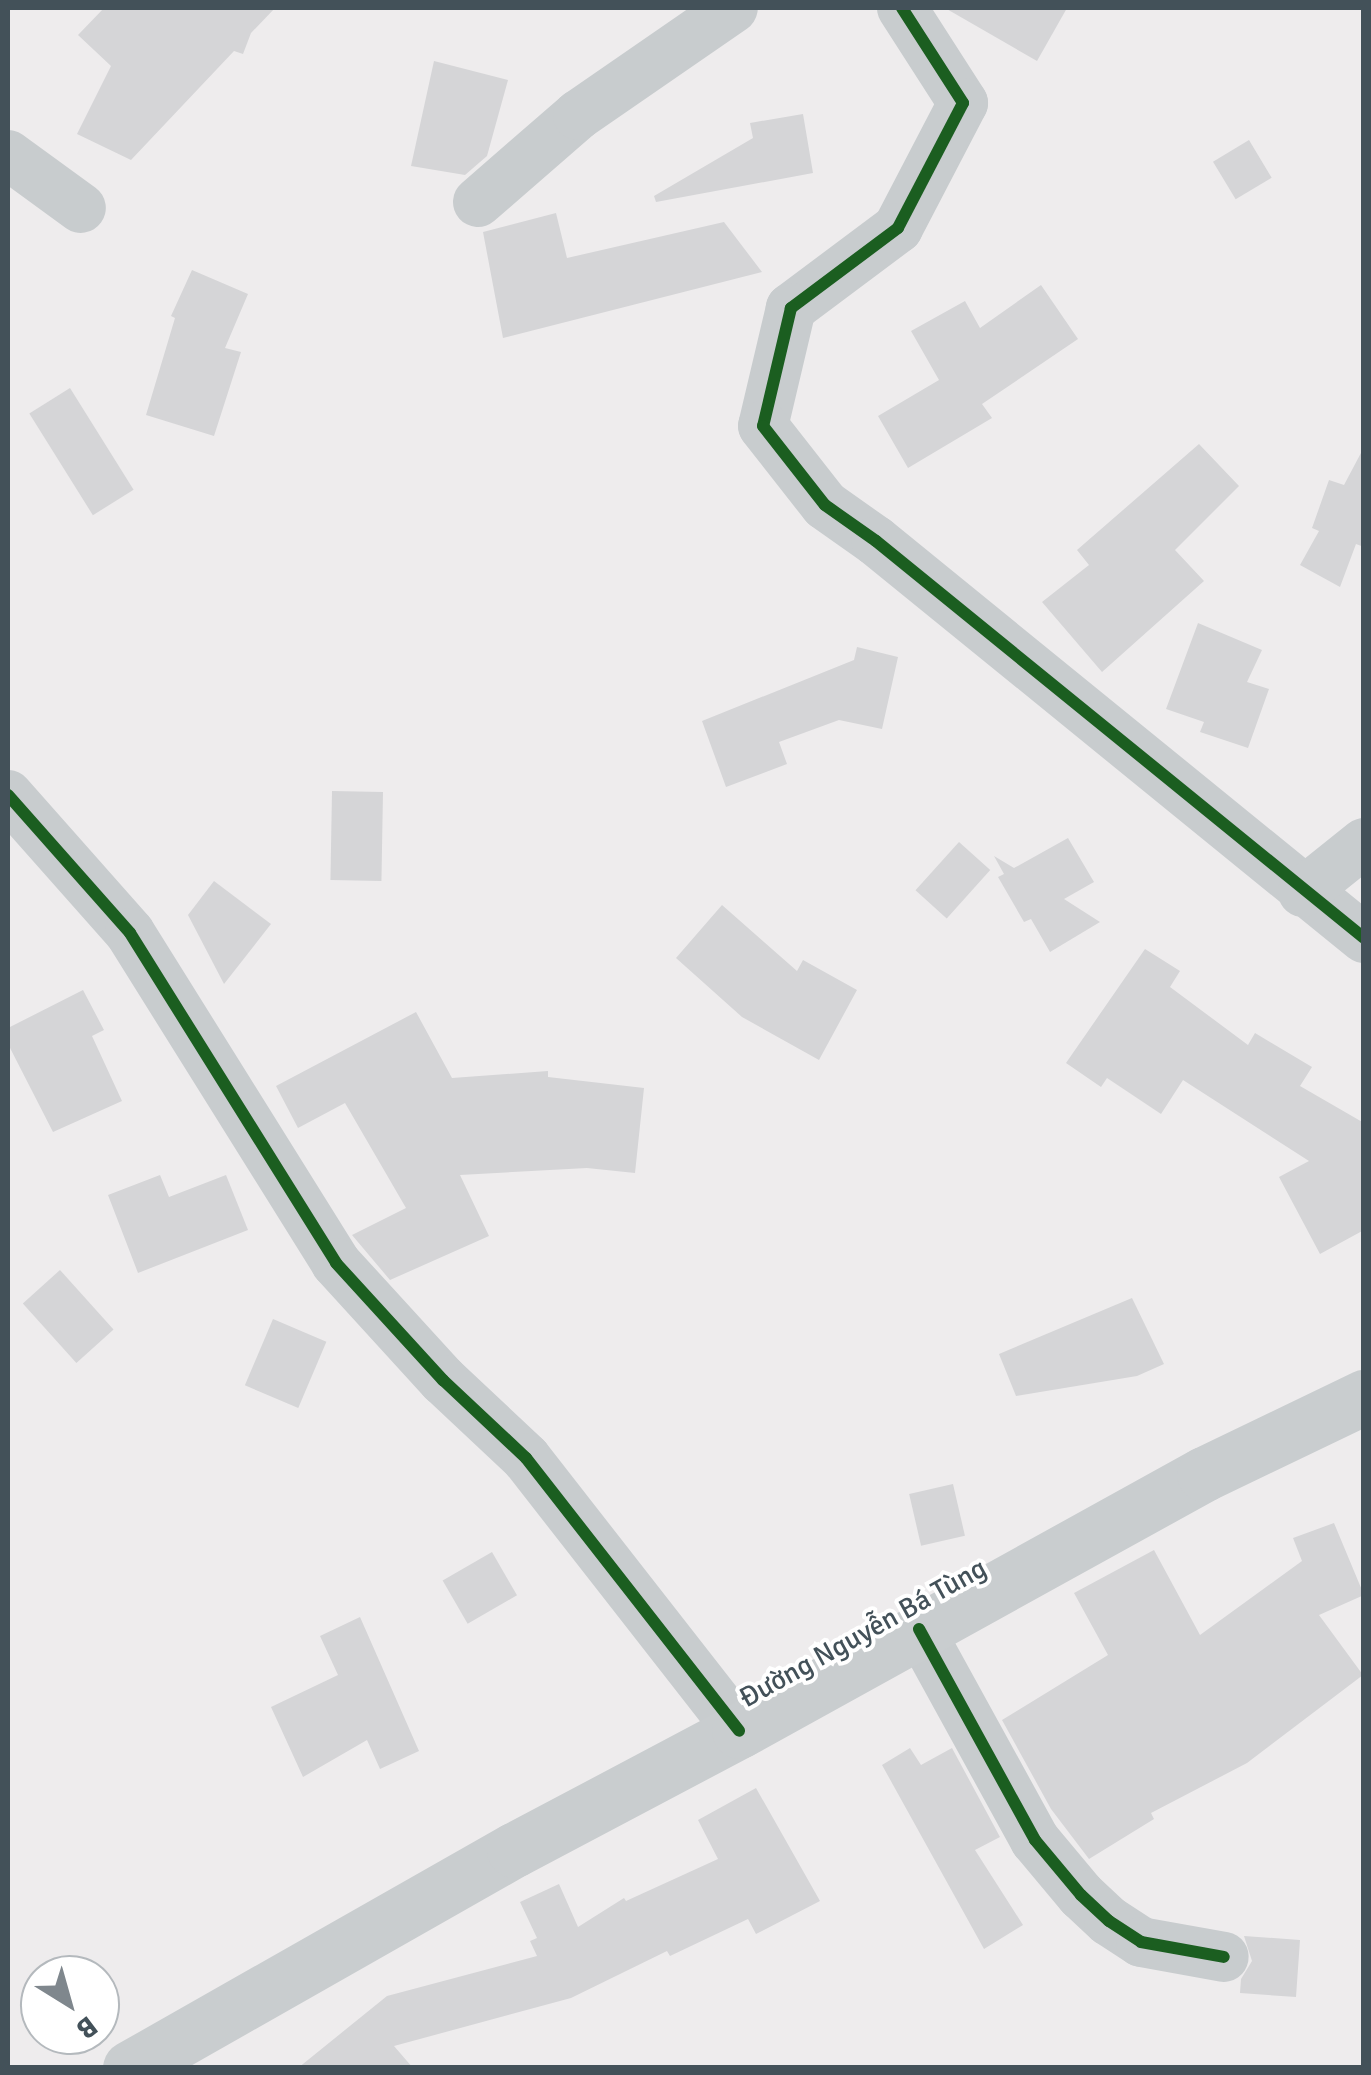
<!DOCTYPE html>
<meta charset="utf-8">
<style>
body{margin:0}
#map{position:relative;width:1371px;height:2075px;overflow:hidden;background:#eeeced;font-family:Signika,sans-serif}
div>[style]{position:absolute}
.building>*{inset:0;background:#d5d5d7;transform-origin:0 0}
.minor>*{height:50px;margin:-25px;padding:0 25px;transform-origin:25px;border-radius:25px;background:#c8ccce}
.secondary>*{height:55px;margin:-27.5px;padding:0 27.5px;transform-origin:27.5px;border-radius:27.5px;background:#c9cdcf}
.cycleway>*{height:12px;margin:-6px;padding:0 6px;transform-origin:6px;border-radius:6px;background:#1b5e20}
span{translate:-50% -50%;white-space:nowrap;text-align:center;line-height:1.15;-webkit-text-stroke:8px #fff;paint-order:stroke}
.street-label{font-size:28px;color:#435159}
.frame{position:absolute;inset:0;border:10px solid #435159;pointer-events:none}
.north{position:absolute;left:20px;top:1955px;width:100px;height:100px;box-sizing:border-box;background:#fff;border:2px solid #b4b9bd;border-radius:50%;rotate:143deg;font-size:28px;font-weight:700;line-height:40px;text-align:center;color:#435159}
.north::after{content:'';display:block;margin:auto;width:35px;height:45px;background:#7f878d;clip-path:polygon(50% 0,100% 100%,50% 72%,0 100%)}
</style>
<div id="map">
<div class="building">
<div style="clip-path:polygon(104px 8px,275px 8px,251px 33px,243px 54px,234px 51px,131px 160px,77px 134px,111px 66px,78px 35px)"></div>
<div style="clip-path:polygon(945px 8px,1067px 8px,1037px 61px)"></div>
<div style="clip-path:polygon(434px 61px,508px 80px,487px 156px,465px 175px,411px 166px)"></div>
<div style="clip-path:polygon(803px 114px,813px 173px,656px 202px,654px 196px,753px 138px,750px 123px)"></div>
<div style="left:1249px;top:140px;width:44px;height:42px;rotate:59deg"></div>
<div style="clip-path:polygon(556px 213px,567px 258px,724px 222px,762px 272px,503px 338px,483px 232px)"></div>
<div style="clip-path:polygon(192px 270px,248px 294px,225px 348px,241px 352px,214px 436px,146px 415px,175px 318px,171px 316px)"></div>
<div style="clip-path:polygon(1041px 285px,1078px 339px,982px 404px,992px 418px,908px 468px,878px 416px,939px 380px,911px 331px,965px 301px,980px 328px)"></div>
<div style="left:70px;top:388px;width:120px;height:48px;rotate:58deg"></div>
<div style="clip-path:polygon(1199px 444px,1239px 486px,1175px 550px,1204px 581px,1102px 672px,1042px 602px,1089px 565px,1077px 550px)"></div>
<div style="clip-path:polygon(1362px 451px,1364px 547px,1356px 544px,1340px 587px,1300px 565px,1319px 531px,1312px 528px,1329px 480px,1344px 485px)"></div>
<div style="clip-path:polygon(1198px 623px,1262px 650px,1247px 682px,1269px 689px,1248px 748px,1200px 732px,1204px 722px,1166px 709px)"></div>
<div style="clip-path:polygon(857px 647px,898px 657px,882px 729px,839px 720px,779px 742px,787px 764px,726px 787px,702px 721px,854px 660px)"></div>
<div style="left:332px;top:791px;width:51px;height:89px;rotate:1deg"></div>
<div style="clip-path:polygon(1068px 838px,1094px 882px,1064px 899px,1100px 922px,1050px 952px,1031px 919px,1024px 922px,998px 877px,1004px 874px,994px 856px,1014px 868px)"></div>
<div style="left:959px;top:842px;width:42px;height:65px;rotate:42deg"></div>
<div style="clip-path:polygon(214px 881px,271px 924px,224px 984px,188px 915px)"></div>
<div style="clip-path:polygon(722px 905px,797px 971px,803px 960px,857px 990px,819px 1060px,742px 1017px,676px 958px)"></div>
<div style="clip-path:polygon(1145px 949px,1180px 971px,1170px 987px,1248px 1045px,1255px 1033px,1312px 1067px,1300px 1086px,1364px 1123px,1364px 1230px,1320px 1254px,1279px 1177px,1309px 1161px,1183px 1080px,1161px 1114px,1107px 1078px,1101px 1087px,1066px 1063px)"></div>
<div style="clip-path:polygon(83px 990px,104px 1030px,92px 1036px,122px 1101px,53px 1132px,8px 1044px,8px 1028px)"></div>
<div style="clip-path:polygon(416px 1012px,452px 1078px,548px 1071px,548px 1077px,644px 1088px,635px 1173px,587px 1168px,460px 1175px,489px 1236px,390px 1280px,352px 1235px,406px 1208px,345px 1103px,298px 1128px,276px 1086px)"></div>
<div style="clip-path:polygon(160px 1175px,169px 1197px,226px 1175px,248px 1230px,138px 1273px,108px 1195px)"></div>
<div style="left:60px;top:1270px;width:80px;height:50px;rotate:48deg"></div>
<div style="clip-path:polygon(1132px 1298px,1164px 1364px,1137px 1376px,1016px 1396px,999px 1354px)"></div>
<div style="left:273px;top:1319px;width:58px;height:72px;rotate:23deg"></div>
<div style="left:953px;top:1484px;width:53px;height:45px;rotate:77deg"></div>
<div style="clip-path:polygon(1334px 1523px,1364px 1595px,1319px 1615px,1363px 1675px,1247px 1763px,1151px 1813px,1154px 1819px,1089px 1859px,1051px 1809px,1002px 1720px,1108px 1655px,1074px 1593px,1154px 1550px,1200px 1635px,1302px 1561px,1293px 1538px)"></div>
<div style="left:492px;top:1552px;width:50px;height:57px;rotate:60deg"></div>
<div style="clip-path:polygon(360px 1617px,419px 1751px,380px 1769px,367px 1740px,303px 1777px,271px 1707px,338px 1675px,320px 1636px)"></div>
<div style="clip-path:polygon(910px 1748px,921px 1765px,952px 1748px,1000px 1837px,975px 1850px,1023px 1925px,984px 1949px,882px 1765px)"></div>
<div style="clip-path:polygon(756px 1788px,820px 1901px,756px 1934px,748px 1919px,670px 1956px,667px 1951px,571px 1998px,394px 2046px,413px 2068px,298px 2068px,387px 1996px,537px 1956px,530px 1941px,537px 1938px,520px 1902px,559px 1884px,578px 1927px,624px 1898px,626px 1901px,718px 1859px,698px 1820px)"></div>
<div style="clip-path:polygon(1244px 1936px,1300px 1940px,1296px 1997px,1240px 1993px,1241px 1979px,1252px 1961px)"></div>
</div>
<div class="minor">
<div style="left:902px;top:8px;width:113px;rotate:57.3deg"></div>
<div style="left:963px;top:103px;width:141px;rotate:117.5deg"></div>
<div style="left:898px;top:228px;width:134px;rotate:143.2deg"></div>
<div style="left:791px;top:308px;width:121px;rotate:103.3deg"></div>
<div style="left:763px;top:426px;width:100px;rotate:51.9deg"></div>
<div style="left:825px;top:505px;width:62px;rotate:35.2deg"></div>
<div style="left:876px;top:541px;width:629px;rotate:39.13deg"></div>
<div style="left:8px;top:155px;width:90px;rotate:36deg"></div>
<div style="left:478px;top:202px;width:133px;rotate:-41deg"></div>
<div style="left:578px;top:115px;width:188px;rotate:-34.6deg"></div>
<div style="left:8px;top:795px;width:184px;rotate:48.5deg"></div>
<div style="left:130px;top:933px;width:389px;rotate:58deg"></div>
<div style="left:336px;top:1263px;width:159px;rotate:47.6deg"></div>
<div style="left:443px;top:1380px;width:114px;rotate:43.2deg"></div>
<div style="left:526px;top:1458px;width:346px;rotate:52deg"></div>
<div style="left:1303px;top:892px;width:78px;rotate:-38.8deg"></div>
<div style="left:919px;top:1629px;width:241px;rotate:61.2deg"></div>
<div style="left:1035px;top:1840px;width:72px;rotate:50.1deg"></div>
<div style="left:1081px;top:1895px;width:38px;rotate:43deg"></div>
<div style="left:1109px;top:1921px;width:38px;rotate:33deg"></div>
<div style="left:1141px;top:1942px;width:84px;rotate:10.2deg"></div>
</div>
<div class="secondary">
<div style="left:130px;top:2068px;width:442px;rotate:-29.6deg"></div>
<div style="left:514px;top:1850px;width:255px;rotate:-27.9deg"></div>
<div style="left:739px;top:1731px;width:531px;rotate:-28.93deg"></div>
<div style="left:1204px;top:1474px;width:178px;rotate:-25.7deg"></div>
</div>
<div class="cycleway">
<div style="left:902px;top:8px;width:113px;rotate:57.3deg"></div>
<div style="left:963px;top:103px;width:141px;rotate:117.5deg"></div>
<div style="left:898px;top:228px;width:134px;rotate:143.2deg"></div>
<div style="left:791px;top:308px;width:121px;rotate:103.3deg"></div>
<div style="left:763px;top:426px;width:100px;rotate:51.9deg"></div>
<div style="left:825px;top:505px;width:62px;rotate:35.2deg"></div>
<div style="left:876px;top:541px;width:629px;rotate:39.13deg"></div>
<div style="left:8px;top:795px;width:184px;rotate:48.5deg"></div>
<div style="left:130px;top:933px;width:389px;rotate:58deg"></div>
<div style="left:336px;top:1263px;width:159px;rotate:47.6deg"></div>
<div style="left:443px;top:1380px;width:114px;rotate:43.2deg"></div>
<div style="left:526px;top:1458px;width:346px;rotate:52deg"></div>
<div style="left:919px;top:1629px;width:241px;rotate:61.2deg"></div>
<div style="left:1035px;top:1840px;width:72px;rotate:50.1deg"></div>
<div style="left:1081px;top:1895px;width:38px;rotate:43deg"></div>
<div style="left:1109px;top:1921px;width:38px;rotate:33deg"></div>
<div style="left:1141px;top:1942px;width:84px;rotate:10.2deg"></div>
</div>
<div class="street-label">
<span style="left:863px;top:1633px;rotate:-29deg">Đường Nguyễn Bá Tùng</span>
</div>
<div class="frame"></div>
<div class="north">B</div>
</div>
